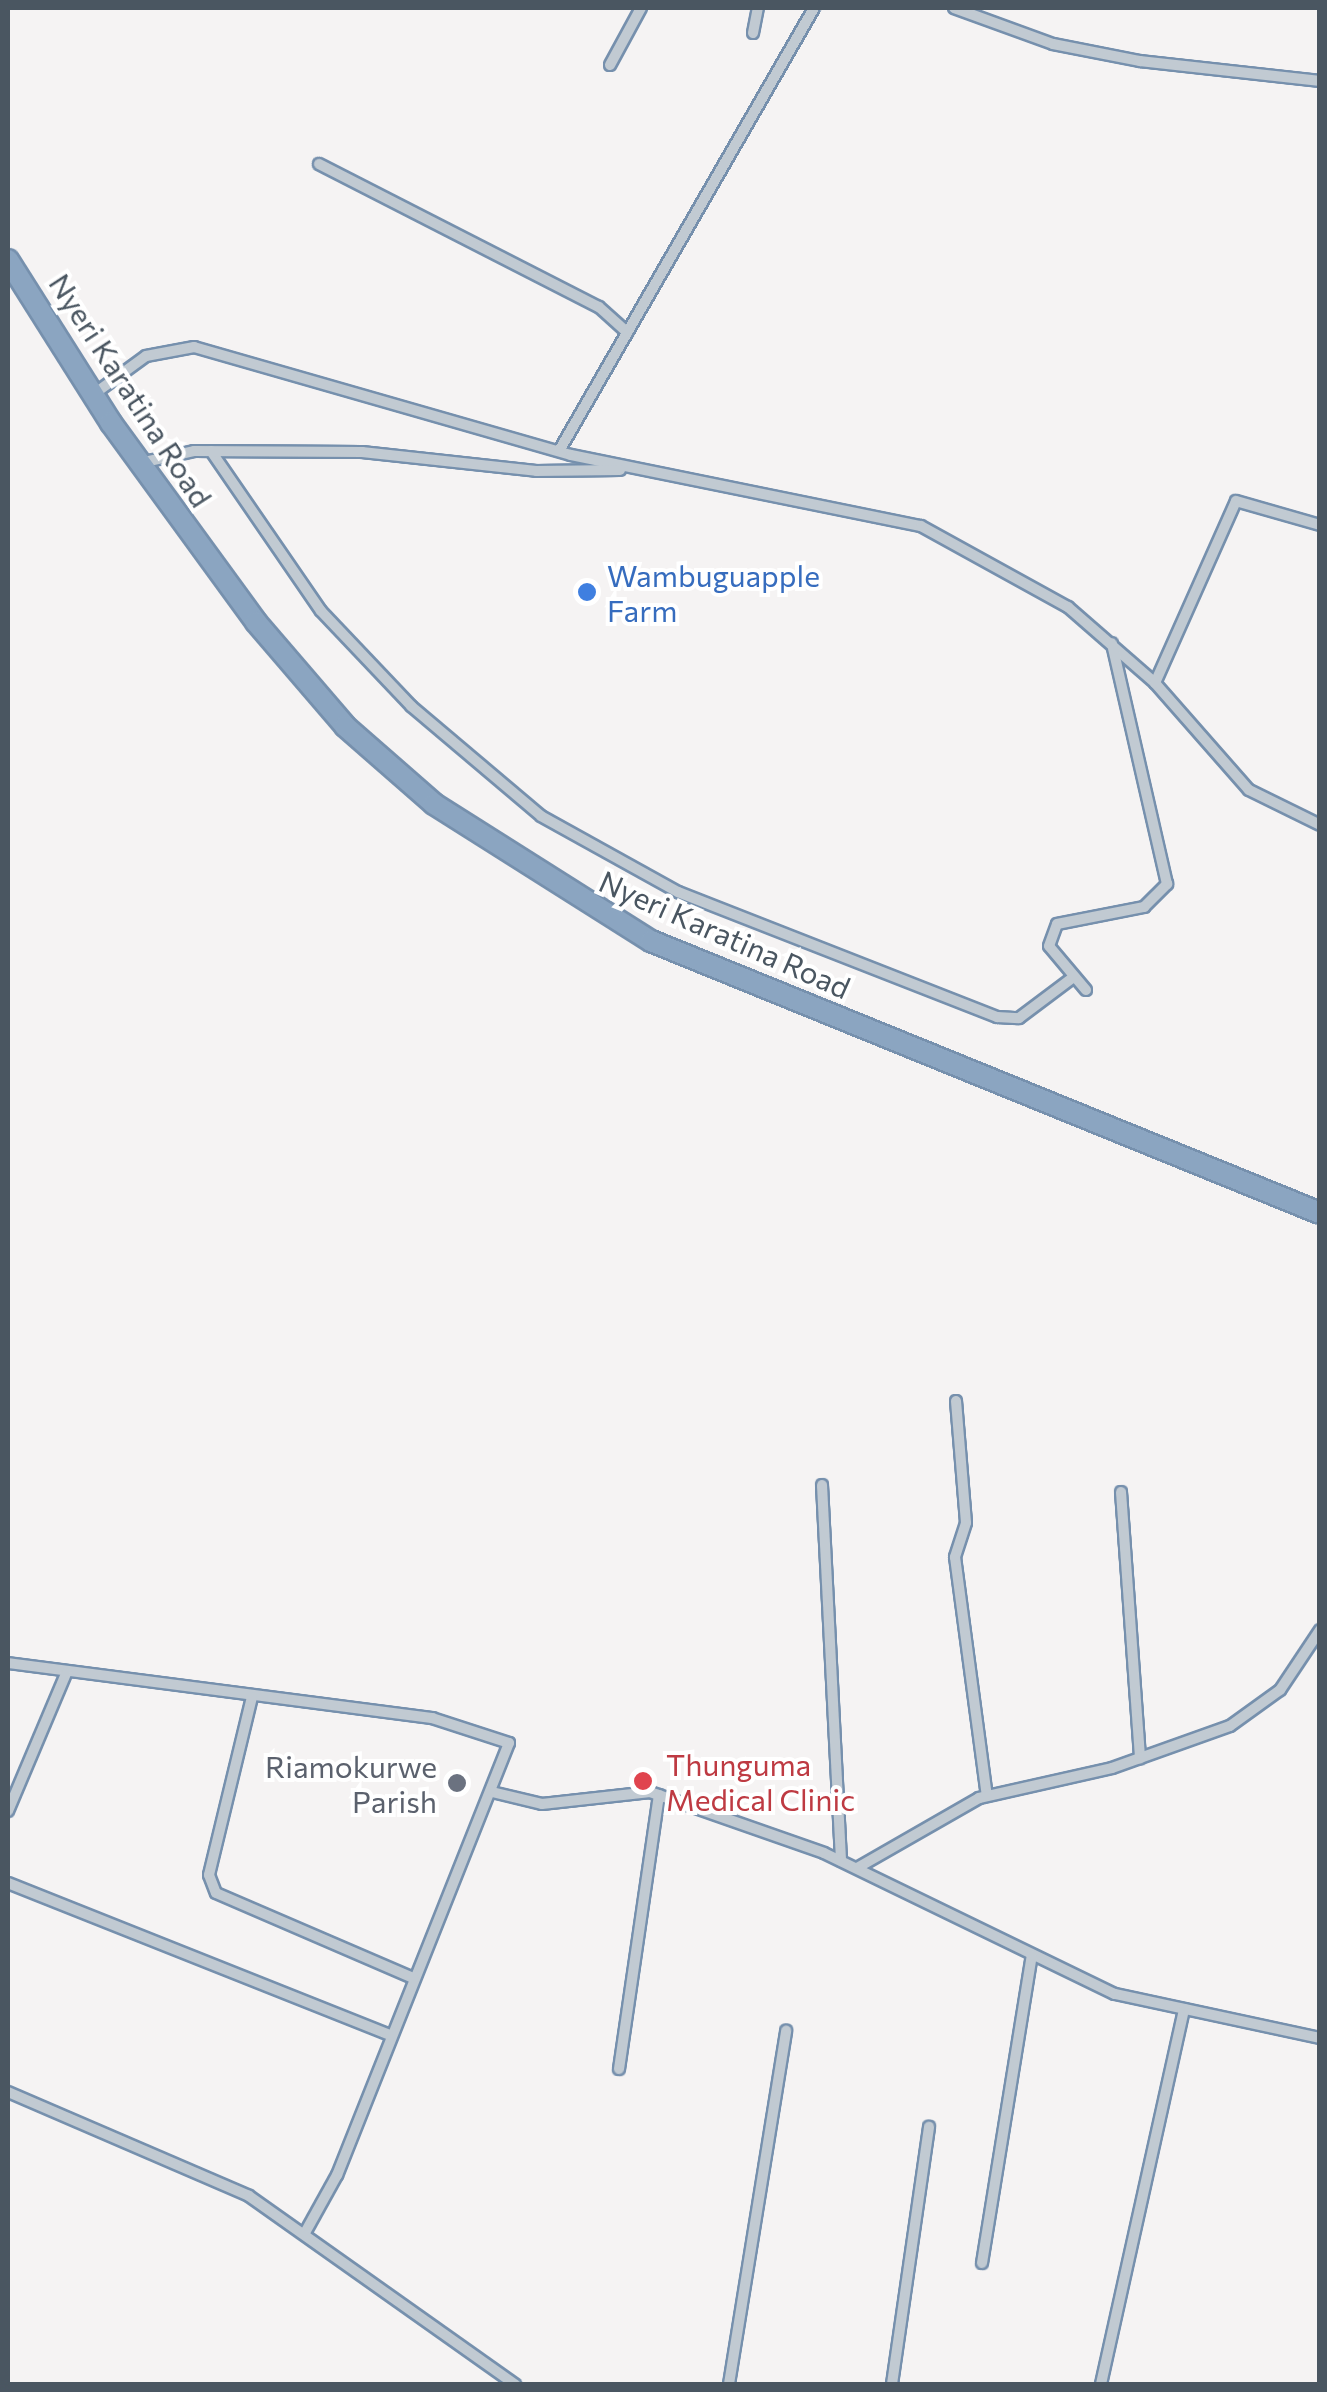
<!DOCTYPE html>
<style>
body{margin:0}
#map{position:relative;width:1327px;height:2392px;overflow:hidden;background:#f5f3f3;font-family:Commissioner,sans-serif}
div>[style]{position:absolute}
.roads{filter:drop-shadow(2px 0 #7690ad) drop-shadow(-2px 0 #7690ad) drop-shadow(0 2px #7690ad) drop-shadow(0 -2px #7690ad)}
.street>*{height:10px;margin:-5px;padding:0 5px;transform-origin:5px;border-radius:5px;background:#c1cad2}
.highway>*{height:20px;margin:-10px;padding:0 10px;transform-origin:10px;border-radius:10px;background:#8ba5c1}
.dots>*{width:28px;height:28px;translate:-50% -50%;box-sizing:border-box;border:5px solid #fff;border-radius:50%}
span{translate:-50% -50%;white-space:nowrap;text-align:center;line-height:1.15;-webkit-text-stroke:8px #fff;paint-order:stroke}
.street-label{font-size:30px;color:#4a5661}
.shop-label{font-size:30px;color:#366cbe}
.left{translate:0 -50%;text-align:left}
.health-label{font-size:30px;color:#be3a42}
.worship-label{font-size:30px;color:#5b616d}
.right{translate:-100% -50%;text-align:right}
.frame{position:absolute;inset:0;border:10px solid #4a5661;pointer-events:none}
</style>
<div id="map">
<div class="roads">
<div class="street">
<div style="left:954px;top:8px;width:105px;rotate:20deg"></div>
<div style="left:1053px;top:44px;width:89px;rotate:11.1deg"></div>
<div style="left:1140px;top:61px;width:181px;rotate:6.3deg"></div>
<div style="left:753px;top:33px;width:25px;rotate:-79deg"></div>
<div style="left:610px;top:65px;width:65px;rotate:-61.5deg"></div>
<div style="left:319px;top:164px;width:314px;rotate:27.1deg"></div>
<div style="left:599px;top:307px;width:38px;rotate:42deg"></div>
<div style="left:94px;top:394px;width:64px;rotate:-36.2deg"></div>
<div style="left:146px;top:356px;width:49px;rotate:-10.6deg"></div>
<div style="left:194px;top:347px;width:392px;rotate:16deg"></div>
<div style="left:571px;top:455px;width:357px;rotate:11.5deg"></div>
<div style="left:921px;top:526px;width:168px;rotate:28.9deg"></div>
<div style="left:1068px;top:607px;width:116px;rotate:41.1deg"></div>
<div style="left:1155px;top:683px;width:142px;rotate:48.7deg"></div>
<div style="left:1249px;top:790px;width:79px;rotate:26.2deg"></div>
<div style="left:211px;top:451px;width:194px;rotate:55.5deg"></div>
<div style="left:321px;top:611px;width:131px;rotate:46.5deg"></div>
<div style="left:411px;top:706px;width:170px;rotate:40.2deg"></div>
<div style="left:541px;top:816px;width:157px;rotate:29deg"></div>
<div style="left:678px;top:892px;width:343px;rotate:21.4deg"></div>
<div style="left:997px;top:1017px;width:22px;rotate:3deg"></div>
<div style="left:1019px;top:1018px;width:65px;rotate:-36.9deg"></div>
<div style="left:559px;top:451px;width:511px;rotate:-60.07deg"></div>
<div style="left:140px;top:463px;width:55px;rotate:-12.5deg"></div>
<div style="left:194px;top:451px;width:168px;rotate:0.3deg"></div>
<div style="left:362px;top:452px;width:175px;rotate:6.2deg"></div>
<div style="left:536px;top:471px;width:84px;rotate:-0.7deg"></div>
<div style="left:1155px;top:683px;width:199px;rotate:-66deg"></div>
<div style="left:1236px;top:501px;width:87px;rotate:15.9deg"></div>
<div style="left:1086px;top:990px;width:57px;rotate:-130.1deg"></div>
<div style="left:1049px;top:946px;width:23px;rotate:-70deg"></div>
<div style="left:1057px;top:924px;width:89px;rotate:-11.1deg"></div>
<div style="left:1144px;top:907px;width:33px;rotate:-45deg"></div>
<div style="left:1167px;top:884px;width:247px;rotate:-102.9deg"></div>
<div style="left:956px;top:1401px;width:122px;rotate:85.3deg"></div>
<div style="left:966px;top:1523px;width:36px;rotate:108deg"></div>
<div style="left:955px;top:1557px;width:241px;rotate:82.4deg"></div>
<div style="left:822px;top:1485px;width:376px;rotate:87.1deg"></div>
<div style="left:1121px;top:1492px;width:267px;rotate:85.9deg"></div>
<div style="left:8px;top:1663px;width:428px;rotate:7.4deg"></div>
<div style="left:432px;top:1718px;width:81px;rotate:18deg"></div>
<div style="left:509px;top:1743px;width:465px;rotate:111.7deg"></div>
<div style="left:337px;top:2175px;width:64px;rotate:119deg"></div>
<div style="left:252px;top:1697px;width:183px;rotate:103.6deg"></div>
<div style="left:209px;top:1875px;width:19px;rotate:69deg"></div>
<div style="left:216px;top:1893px;width:215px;rotate:23.3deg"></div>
<div style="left:492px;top:1792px;width:51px;rotate:13.5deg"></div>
<div style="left:542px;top:1804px;width:109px;rotate:-6.3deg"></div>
<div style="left:650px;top:1792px;width:184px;rotate:19.3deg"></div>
<div style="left:824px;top:1853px;width:323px;rotate:25.9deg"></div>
<div style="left:1115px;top:1994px;width:210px;rotate:12.1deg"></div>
<div style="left:8px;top:1811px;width:149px;rotate:-67.1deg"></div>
<div style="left:857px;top:1868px;width:141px;rotate:-29.8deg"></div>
<div style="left:979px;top:1798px;width:136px;rotate:-12.7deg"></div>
<div style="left:1112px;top:1768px;width:125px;rotate:-19.6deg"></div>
<div style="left:1230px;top:1726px;width:62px;rotate:-35.8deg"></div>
<div style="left:1280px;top:1690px;width:72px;rotate:-56.3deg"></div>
<div style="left:8px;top:1883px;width:410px;rotate:21.7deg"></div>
<div style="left:619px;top:2069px;width:277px;rotate:-81.7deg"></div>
<div style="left:8px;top:2092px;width:262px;rotate:23.3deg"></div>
<div style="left:249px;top:2196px;width:326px;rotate:35.3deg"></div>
<div style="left:982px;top:2263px;width:312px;rotate:-80.8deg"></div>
<div style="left:729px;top:2384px;width:358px;rotate:-80.8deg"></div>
<div style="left:892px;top:2384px;width:260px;rotate:-81.8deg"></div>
<div style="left:1101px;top:2384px;width:384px;rotate:-77.5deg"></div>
</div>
<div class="highway">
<div style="left:8px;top:260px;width:193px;rotate:57.7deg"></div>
<div style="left:111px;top:423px;width:246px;rotate:53.9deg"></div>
<div style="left:256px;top:622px;width:137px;rotate:49.4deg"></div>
<div style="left:345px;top:726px;width:118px;rotate:41.2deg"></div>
<div style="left:434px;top:804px;width:257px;rotate:32.3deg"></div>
<div style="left:651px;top:941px;width:722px;rotate:22.13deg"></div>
</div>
</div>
<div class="dots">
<div style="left:587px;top:592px;background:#3f7fe0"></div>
<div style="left:643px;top:1781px;background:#e0444e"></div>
<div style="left:457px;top:1783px;background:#6b7280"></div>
</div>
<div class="street-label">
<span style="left:131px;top:390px;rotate:57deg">Nyeri Karatina Road</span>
<span style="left:725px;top:934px;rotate:24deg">Nyeri Karatina Road</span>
</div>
<div class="shop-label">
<span class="left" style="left:607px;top:592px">Wambuguapple<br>Farm</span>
</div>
<div class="health-label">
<span class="left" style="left:666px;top:1781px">Thunguma<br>Medical Clinic</span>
</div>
<div class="worship-label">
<span class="right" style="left:437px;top:1783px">Riamokurwe<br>Parish</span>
</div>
<div class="frame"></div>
</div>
